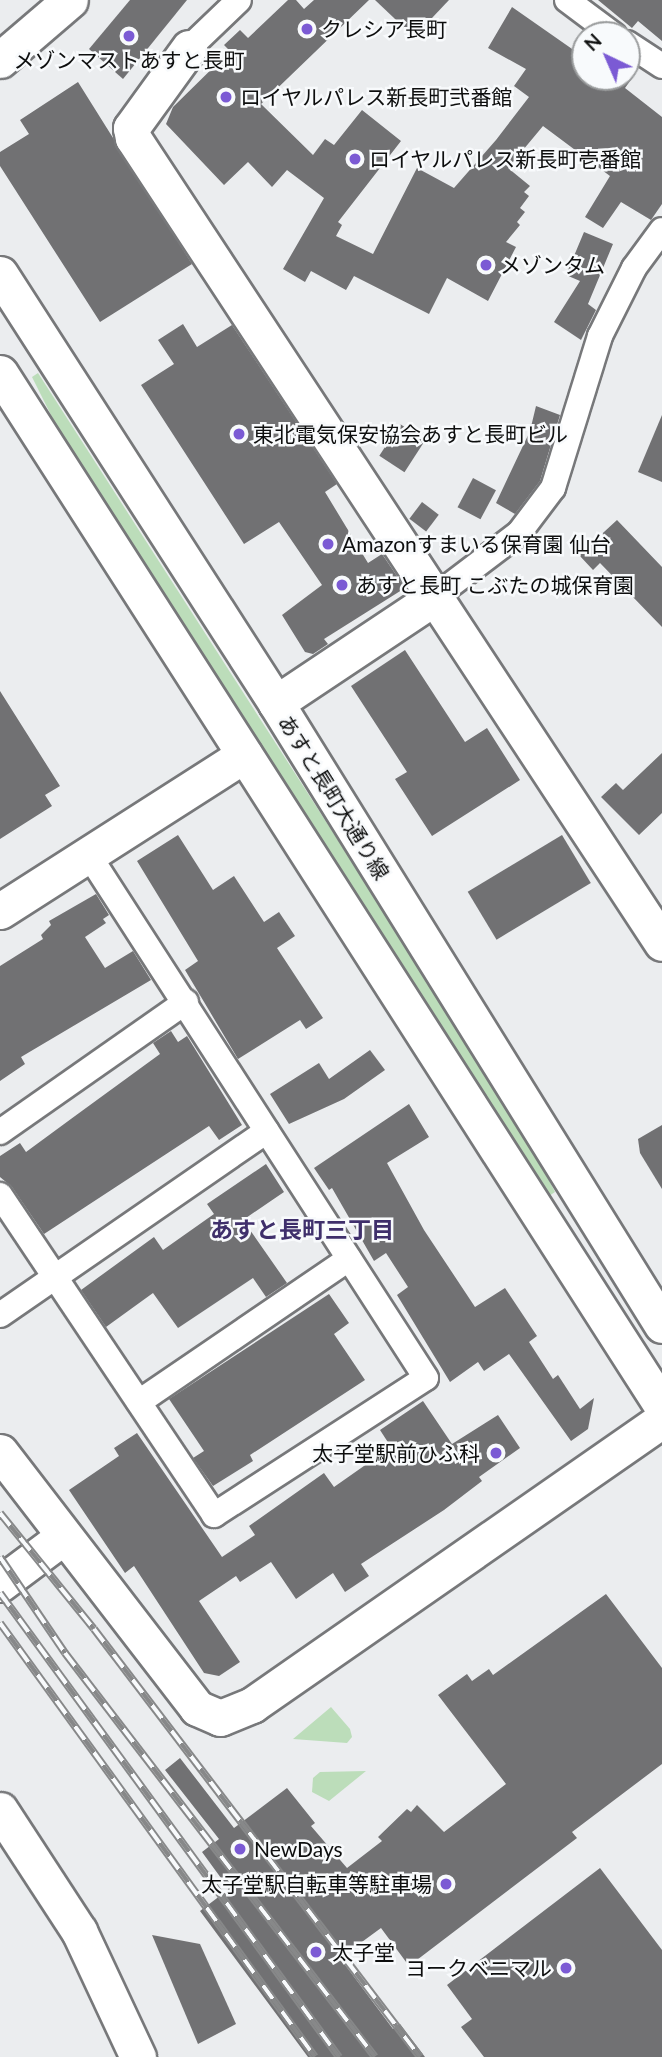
<!DOCTYPE html>
<meta charset="utf-8">
<style>
body{margin:0}
#map{position:relative;width:662px;height:2057px;overflow:hidden;background:#ebedef;font-family:Lato,"Noto Sans JP",sans-serif}
div>[style]{position:absolute}
.green>*{inset:0;background:#bcddba}
.building>*{inset:0;background:#717173;transform-origin:0 0}
.roads{filter:drop-shadow(2px 0 #77787a) drop-shadow(-2px 0 #77787a) drop-shadow(0 2px #77787a) drop-shadow(0 -2px #77787a)}
.street>*{height:24px;margin:-12px;padding:0 12px;transform-origin:12px;border-radius:12px;background:#fff}
.secondary>*{height:35px;margin:-17.5px;padding:0 17.5px;transform-origin:17.5px;border-radius:17.5px;background:#fff}
.rail>*{height:8px;margin-top:-4px;transform-origin:0;background:repeating-linear-gradient(90deg,#f8fafc 0 16px,#878889 0 32px);box-sizing:border-box;border-block:2px solid #878889}
.dots>*{width:19px;height:19px;translate:-50% -50%;box-sizing:border-box;border:4px solid #f8fafc;border-radius:50%}
span{translate:-50% -50%;white-space:nowrap;text-align:center;line-height:1.15;-webkit-text-stroke:5px #f8fafc;paint-order:stroke}
.poi-label{font-size:21px;color:#0d0e0e}
.left{translate:0 -50%;text-align:left}
.right{translate:-100% -50%;text-align:right}
.street-label{font-size:21px;color:#0d0e0e}
.neighbourhood-label{font-size:23px;color:#3f2f6b;font-weight:700}
.north{position:absolute;left:571px;top:21px;width:70px;height:70px;box-sizing:border-box;background:#f8fafc;border:2px solid #9a9c9d;border-radius:50%;rotate:316deg;font-size:19px;font-weight:700;line-height:28px;text-align:center;color:#0d0e0e}
.north::after{content:'';display:block;margin:auto;width:24px;height:32px;background:#7b5ad4;clip-path:polygon(50% 0,100% 100%,50% 72%,0 100%)}
</style>
<div id="map">
<div class="green">
<div style="clip-path:polygon(38px 373px,524px 1130px,555px 1192px,549px 1196px,55px 423px,32px 377px)"></div>
<div style="clip-path:polygon(331px 1707px,350px 1729px,352px 1737px,347px 1743px,293px 1739px)"></div>
<div style="clip-path:polygon(366px 1771px,329px 1801px,312px 1792px,313px 1778px,320px 1772px)"></div>
</div>
<div class="building">
<div style="clip-path:polygon(130px 0,187px 0,123px 79px,89px 49px)"></div>
<div style="clip-path:polygon(288px 0,296px 0,304px 9px,314px 0,369px 0,261px 104px,313px 155px,325px 139px,334px 145px,362px 110px,401px 141px,338px 222px,342px 225px,336px 236px,373px 254px,417px 168px,454px 188px,496px 140px,529px 97px,514px 86px,526px 69px,488px 48px,512px 7px,585px 58px,585px 77px,633px 77px,625px 88px,662px 117px,662px 204px,651px 220px,621px 202px,603px 228px,585px 217px,610px 176px,543px 126px,508px 168px,530px 186px,524px 192px,529px 196px,520px 208px,525px 212px,517px 222px,520px 225px,506px 242px,516px 247px,488px 301px,447px 278px,429px 314px,354px 276px,346px 290px,311px 271px,305px 282px,283px 269px,324px 198px,287px 170px,272px 187px,248px 162px,224px 185px,166px 124px,173px 107px,230px 51px,224px 45px,240px 30px,248px 38px)"></div>
<div style="clip-path:polygon(375px 0,449px 0,414px 37px)"></div>
<div style="clip-path:polygon(598px 0,662px 0,662px 41px,638px 21px,632px 28px)"></div>
<div style="clip-path:polygon(78px 82px,192px 264px,100px 322px,0 166px,0 152px,29px 134px,20px 120px)"></div>
<div style="clip-path:polygon(584px 232px,613px 244px,588px 304px,596px 310px,581px 340px,554px 322px,580px 281px,566px 275px)"></div>
<div style="clip-path:polygon(183px 324px,197px 347px,232px 325px,337px 484px,325px 492px,368px 563px,382px 554px,405px 588px,324px 639px,328px 644px,313px 654px,305px 652px,282px 615px,322px 585px,279px 522px,244px 544px,141px 385px,174px 364px,158px 340px)"></div>
<div style="clip-path:polygon(536px 406px,560px 415px,540px 481px,515px 514px,496px 503px,530px 431px)"></div>
<div style="clip-path:polygon(662px 415px,662px 482px,638px 472px)"></div>
<div style="left:400px;top:424px;width:30px;height:38px;rotate:33deg"></div>
<div style="left:473px;top:478px;width:26px;height:33px;rotate:28deg"></div>
<div style="left:422px;top:502px;width:21px;height:21px;rotate:37deg"></div>
<div style="clip-path:polygon(617px 520px,662px 567px,662px 627px,600px 563px,593px 570px,579px 555px)"></div>
<div style="clip-path:polygon(405px 650px,465px 742px,487px 728px,520px 780px,432px 836px,395px 779px,407px 772px,351px 686px)"></div>
<div style="clip-path:polygon(0 691px,60px 786px,45px 795px,52px 806px,0 839px)"></div>
<div style="clip-path:polygon(662px 753px,662px 813px,639px 835px,601px 797px,616px 783px,623px 790px)"></div>
<div style="clip-path:polygon(178px 835px,213px 890px,234px 876px,264px 922px,279px 912px,295px 936px,277px 948px,323px 1018px,306px 1029px,300px 1020px,238px 1059px,185px 970px,198px 961px,137px 861px)"></div>
<div style="left:562px;top:835px;width:56px;height:110px;rotate:59deg"></div>
<div style="clip-path:polygon(96px 894px,109px 915px,103px 919px,106px 923px,85px 937px,105px 968px,133px 951px,151px 980px,21px 1057px,25px 1064px,0 1081px,0 966px,43px 939px,41px 935px,51px 925px,49px 921px)"></div>
<div style="clip-path:polygon(171px 1031px,178px 1042px,187px 1036px,242px 1125px,219px 1140px,209px 1126px,44px 1234px,12px 1187px,0 1177px,0 1156px,20px 1143px,26px 1152px,75px 1116px,160px 1054px,153px 1043px)"></div>
<div style="clip-path:polygon(370px 1050px,385px 1070px,344px 1099px,289px 1124px,270px 1094px,319px 1063px,329px 1079px)"></div>
<div style="clip-path:polygon(409px 1104px,429px 1137px,387px 1163px,424px 1230px,475px 1307px,505px 1288px,537px 1336px,529px 1342px,553px 1379px,558px 1375px,580px 1409px,594px 1398px,588px 1429px,571px 1441px,509px 1354px,484px 1371px,478px 1362px,450px 1382px,397px 1295px,408px 1287px,386px 1253px,374px 1261px,332px 1188px,329px 1190px,314px 1168px)"></div>
<div style="clip-path:polygon(662px 1125px,662px 1189px,640px 1153px,638px 1139px)"></div>
<div style="clip-path:polygon(266px 1164px,284px 1192px,243px 1220px,287px 1283px,266px 1297px,253px 1278px,178px 1328px,153px 1293px,106px 1327px,81px 1290px,154px 1237px,163px 1250px,214px 1214px,207px 1204px)"></div>
<div style="clip-path:polygon(329px 1294px,349px 1323px,334px 1334px,365px 1380px,250px 1455px,253px 1461px,213px 1486px,193px 1458px,204px 1451px,169px 1399px)"></div>
<div style="clip-path:polygon(423px 1401px,452px 1444px,498px 1415px,520px 1448px,479px 1477px,482px 1481px,444px 1510px,361px 1564px,369px 1576px,345px 1592px,333px 1573px,296px 1599px,271px 1562px,240px 1582px,236px 1576px,199px 1601px,240px 1662px,219px 1676px,204px 1673px,134px 1566px,125px 1573px,69px 1490px,119px 1456px,114px 1448px,137px 1433px,222px 1557px,255px 1535px,249px 1526px,324px 1473px,334px 1487px,391px 1447px,380px 1430px)"></div>
<div style="clip-path:polygon(606px 1594px,662px 1668px,662px 1764px,572px 1832px,577px 1838px,409px 1966px,381px 1928px,340px 1958px,393px 2029px,400px 2024px,425px 2057px,308px 2057px,200px 1911px,229px 1889px,202px 1852px,219px 1839px,165px 1770px,180px 1758px,234px 1828px,287px 1788px,315px 1823px,311px 1826px,347px 1868px,382px 1841px,378px 1837px,407px 1809px,411px 1812px,417px 1805px,444px 1832px,506px 1784px,438px 1695px,467px 1674px,472px 1681px,489px 1669px,493px 1675px)"></div>
<div style="clip-path:polygon(600px 1868px,662px 1950px,662px 2057px,484px 2057px,461px 2027px,472px 2019px,447px 1985px)"></div>
<div style="clip-path:polygon(152px 1935px,200px 1944px,236px 2024px,198px 2044px)"></div>
</div>
<div class="roads">
<div class="street">
<div style="left:567px;top:0;width:59px;rotate:36.7deg"></div>
<div style="left:627px;top:43px;width:42px;rotate:33.3deg"></div>
<div style="left:189px;top:48px;width:69px;rotate:-43.8deg"></div>
<div style="left:432px;top:599px;width:109px;rotate:-37.2deg"></div>
<div style="left:519px;top:533px;width:56px;rotate:-52.9deg"></div>
<div style="left:553px;top:488px;width:159px;rotate:-72.8deg"></div>
<div style="left:600px;top:336px;width:76px;rotate:-63.4deg"></div>
<div style="left:634px;top:268px;width:47px;rotate:-53.6deg"></div>
<div style="left:0;top:1132px;width:227px;rotate:-35deg"></div>
<div style="left:0;top:1195px;width:385px;rotate:56.2deg"></div>
<div style="left:214px;top:1515px;width:252px;rotate:-32.9deg"></div>
<div style="left:426px;top:1378px;width:624px;rotate:-122.82deg"></div>
<div style="left:0;top:1315px;width:324px;rotate:-34.6deg"></div>
<div style="left:139px;top:1402px;width:254px;rotate:-34.3deg"></div>
</div>
<div class="secondary">
<div style="left:189px;top:48px;width:99px;rotate:125.9deg"></div>
<div style="left:131px;top:128px;width:10px;rotate:79deg"></div>
<div style="left:133px;top:138px;width:963px;rotate:56.69deg"></div>
<div style="left:0;top:60px;width:92px;rotate:-40.6deg"></div>
<div style="left:0;top:274px;width:510px;rotate:57.24deg"></div>
<div style="left:276px;top:703px;width:732px;rotate:58.18deg"></div>
<div style="left:0;top:373px;width:1227px;rotate:57.35deg"></div>
<div style="left:276px;top:703px;width:187px;rotate:-33.7deg"></div>
<div style="left:0;top:911px;width:290px;rotate:-32.6deg"></div>
<div style="left:0;top:1452px;width:323px;rotate:52.4deg"></div>
<div style="left:197px;top:1708px;width:25px;rotate:23deg"></div>
<div style="left:220px;top:1718px;width:35px;rotate:-22deg"></div>
<div style="left:252px;top:1705px;width:499px;rotate:-34.8deg"></div>
<div style="left:0;top:1584px;width:79px;rotate:-36.7deg"></div>
<div style="left:0;top:1810px;width:145px;rotate:56.9deg"></div>
<div style="left:79px;top:1931px;width:139px;rotate:64.9deg"></div>
</div>
</div>
<div class="rail">
<div style="left:0;top:1513px;width:149px;rotate:51deg"></div>
<div style="left:94px;top:1629px;width:538px;rotate:52.7deg"></div>
<div style="left:0;top:1557px;width:116px;rotate:55.9deg"></div>
<div style="left:65px;top:1653px;width:509px;rotate:52.5deg"></div>
<div style="left:0;top:1593px;width:575px;rotate:53.85deg"></div>
<div style="left:0;top:1623px;width:536px;rotate:54.03deg"></div>
</div>
<div class="dots">
<div style="left:307px;top:29px;background:#7b5ad4"></div>
<div style="left:129px;top:36px;background:#7b5ad4"></div>
<div style="left:226px;top:97px;background:#7b5ad4"></div>
<div style="left:355px;top:159px;background:#7b5ad4"></div>
<div style="left:486px;top:265px;background:#7b5ad4"></div>
<div style="left:239px;top:434px;background:#7b5ad4"></div>
<div style="left:328px;top:544px;background:#7b5ad4"></div>
<div style="left:342px;top:585px;background:#7b5ad4"></div>
<div style="left:496px;top:1453px;background:#7b5ad4"></div>
<div style="left:240px;top:1849px;background:#7b5ad4"></div>
<div style="left:446px;top:1884px;background:#7b5ad4"></div>
<div style="left:316px;top:1952px;background:#7b5ad4"></div>
<div style="left:566px;top:1968px;background:#7b5ad4"></div>
</div>
<div class="poi-label">
<span class="left" style="left:321px;top:29px">クレシア長町</span>
<span style="left:129px;top:60px">メゾンマストあすと長町</span>
<span class="left" style="left:240px;top:97px">ロイヤルパレス新長町弐番館</span>
<span class="left" style="left:369px;top:159px">ロイヤルパレス新長町壱番館</span>
<span class="left" style="left:500px;top:265px">メゾンタム</span>
<span class="left" style="left:253px;top:434px">東北電気保安協会あすと長町ビル</span>
<span class="left" style="left:342px;top:544px">Amazonすまいる保育園 仙台</span>
<span class="left" style="left:356px;top:585px">あすと長町 こぶたの城保育園</span>
<span class="right" style="left:480px;top:1453px">太子堂駅前ひふ科</span>
<span class="left" style="left:254px;top:1849px">NewDays</span>
<span class="right" style="left:432px;top:1884px">太子堂駅自転車等駐車場</span>
<span class="left" style="left:332px;top:1952px">太子堂</span>
<span class="right" style="left:552px;top:1968px">ヨークベニマル</span>
</div>
<div class="street-label">
<span style="left:334px;top:797px;rotate:58deg">あすと長町大通り線</span>
</div>
<div class="neighbourhood-label">
<span style="left:302px;top:1229px">あすと長町三丁目</span>
</div>
<div class="north">N</div>
</div>
